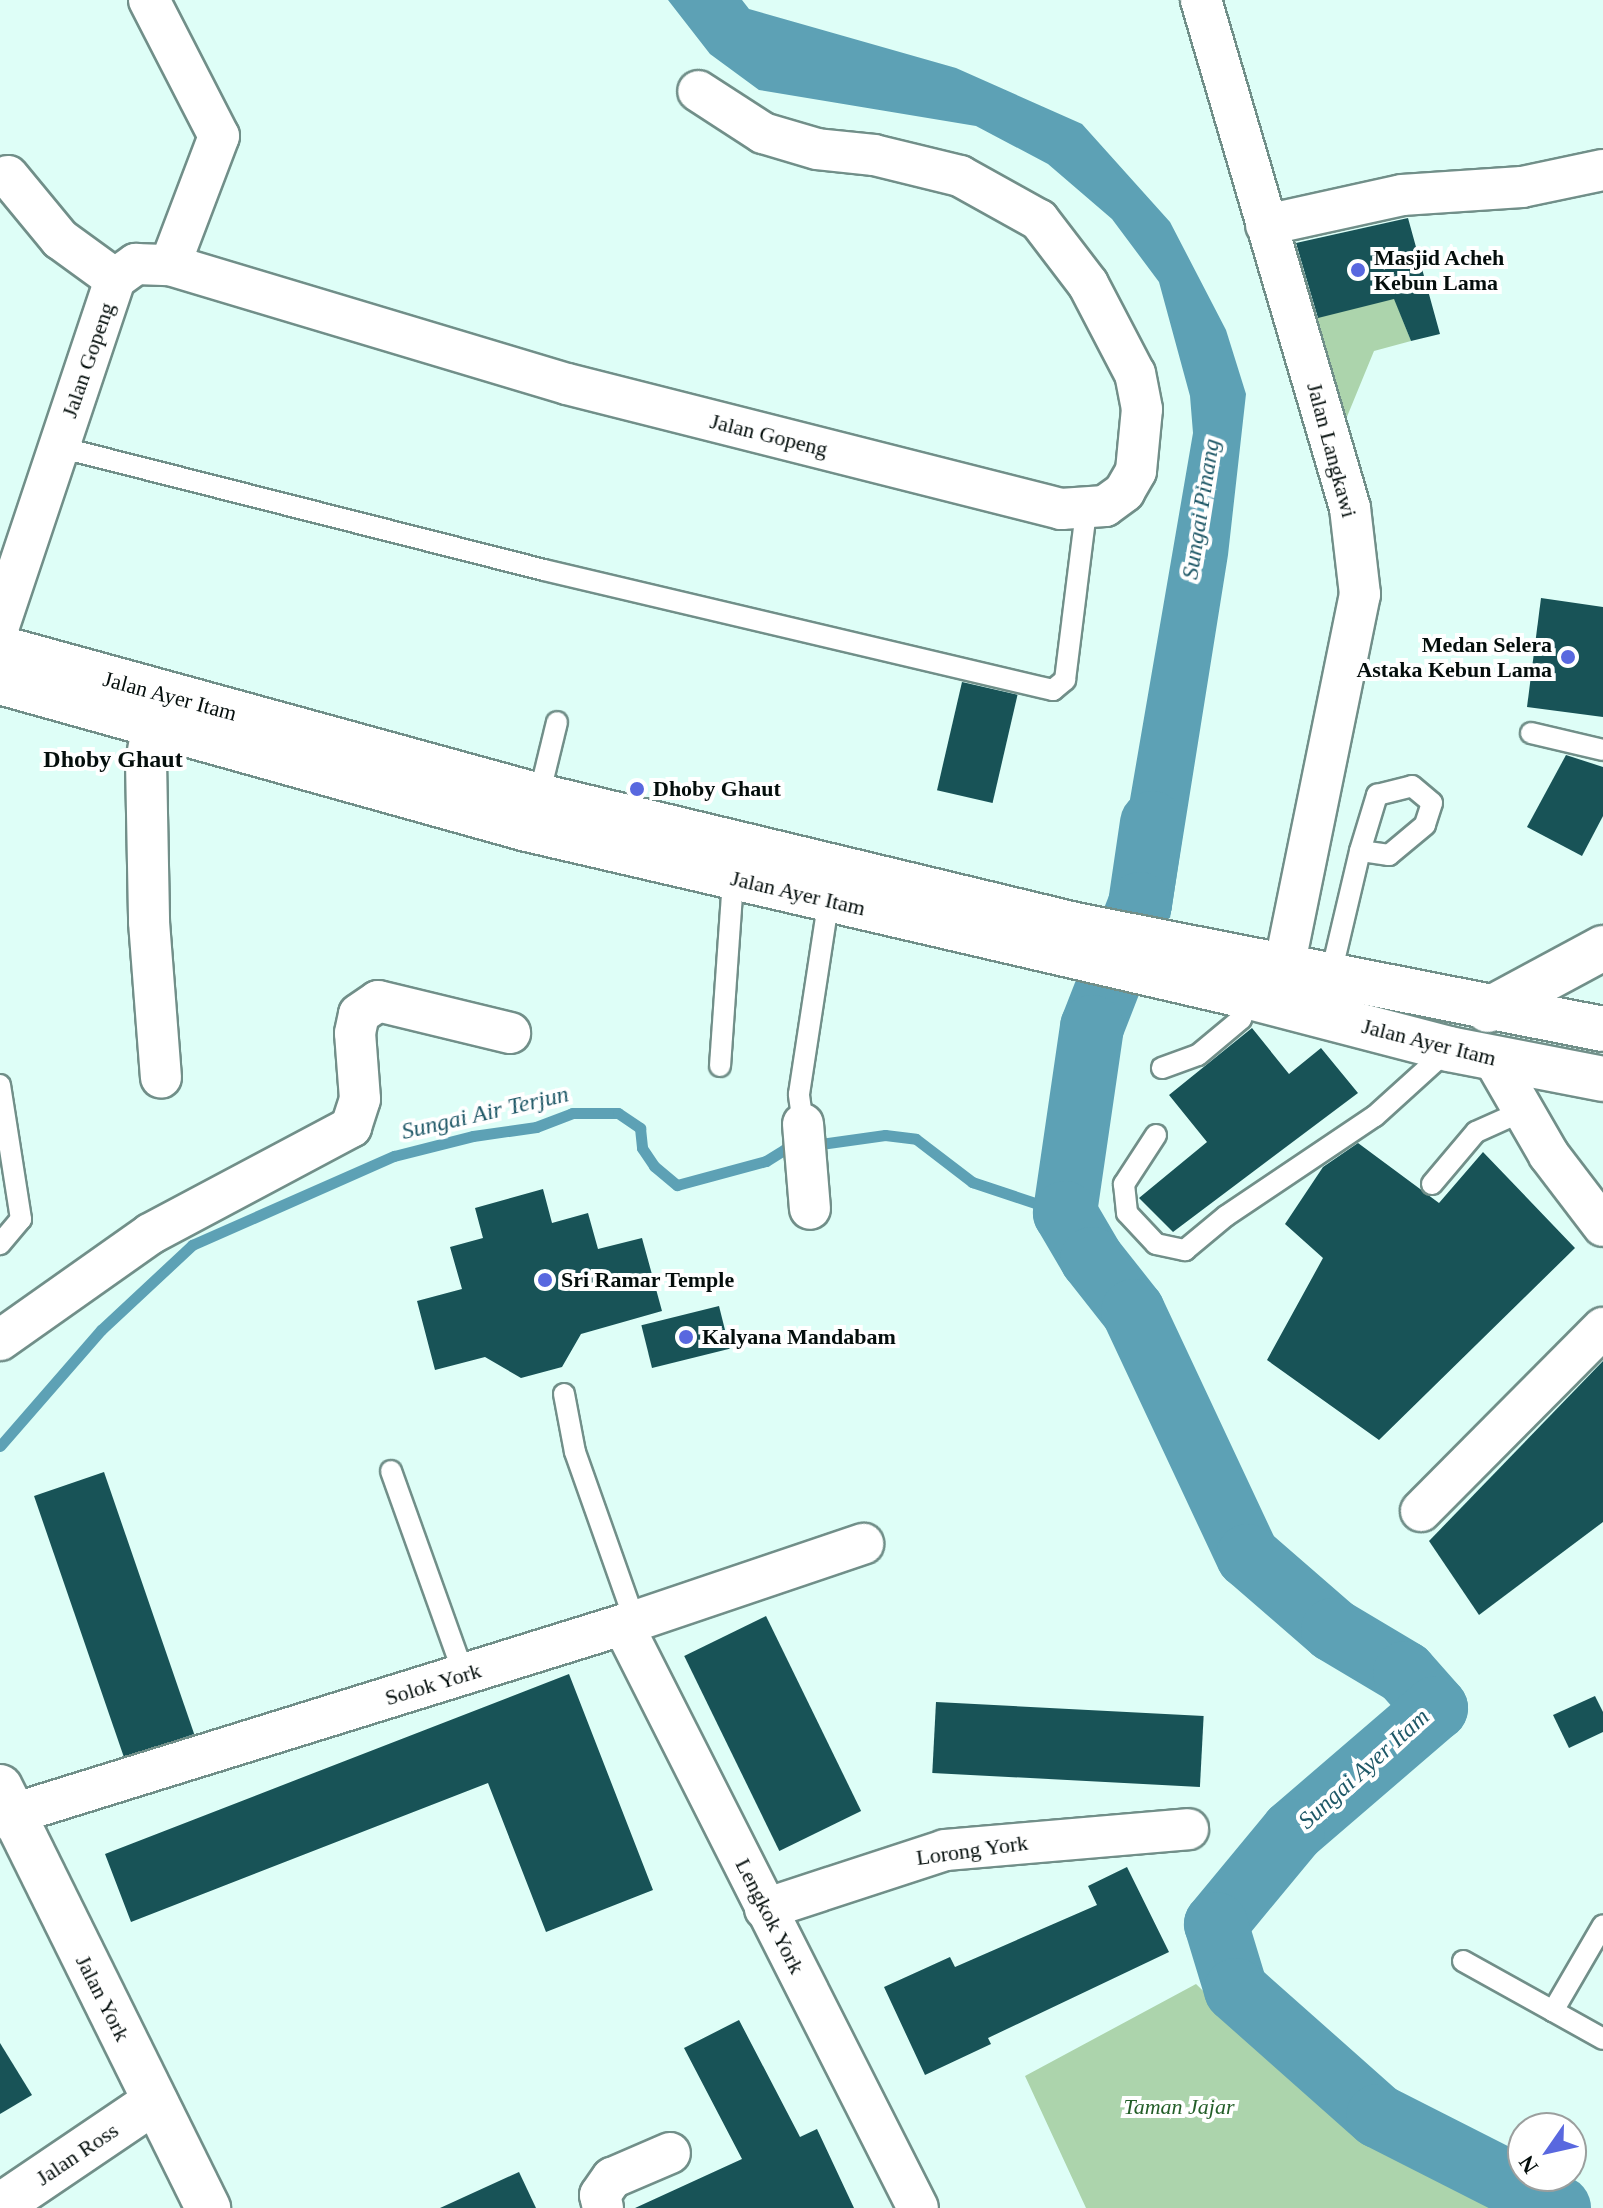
<!DOCTYPE html>
<style>
body{margin:0}
#map{position:relative;width:1603px;height:2208px;overflow:hidden;background:#defef7;font-family:"Times New Roman",serif}
div>[style]{position:absolute}
.green>*{inset:0;background:#acd4ac}
.water>*{inset:0;background:#5da1b5}
.stream>*{height:11px;margin:-5.5px;padding:0 5.5px;transform-origin:5.5px;border-radius:5.5px;background:#5da1b5}
.river>*{height:64px;margin:-32px;padding:0 32px;transform-origin:32px;border-radius:32px;background:#5da1b5}
.building>*{inset:0;background:#185357;transform-origin:0 0}
.roads{filter:drop-shadow(2px 0 #718f89) drop-shadow(-2px 0 #718f89) drop-shadow(0 2px #718f89) drop-shadow(0 -2px #718f89)}
.lane>*{height:20px;margin:-10px;padding:0 10px;transform-origin:10px;border-radius:10px;background:#fff}
.street>*{height:40px;margin:-20px;padding:0 20px;transform-origin:20px;border-radius:20px;background:#fff}
.secondary>*{height:44px;margin:-22px;padding:0 22px;transform-origin:22px;border-radius:22px;background:#fff}
.primary>*{height:44px;margin:-22px;padding:0 22px;transform-origin:22px;border-radius:22px;background:#fff}
.dots>*{width:22px;height:22px;translate:-50% -50%;box-sizing:border-box;border:4px solid #fff;border-radius:50%}
span{translate:-50% -50%;white-space:nowrap;text-align:center;line-height:1.15;-webkit-text-stroke:8px #fff;paint-order:stroke}
.poi-label{font-size:22px;color:#040e0c;font-weight:700}
.left{translate:0 -50%;text-align:left}
.right{translate:-100% -50%;text-align:right}
.street-label{font-size:22px;color:#040e0c}
.park-label{font-size:22px;color:#235e28;font-style:italic}
.water-label{font-size:24px;color:#1f5867;font-style:italic}
.neighbourhood-label{font-size:24px;color:#040e0c;font-weight:700}
.north{position:absolute;left:1507px;top:2112px;width:80px;height:80px;box-sizing:border-box;background:#fff;border:2px solid #9b9f9e;border-radius:50%;rotate:236deg;font-size:22px;font-weight:700;line-height:32px;text-align:center;color:#040e0c}
.north::after{content:'';display:block;margin:auto;width:28px;height:36px;background:#5968df;clip-path:polygon(50% 0,100% 100%,50% 72%,0 100%)}
</style>
<div id="map">
<div class="green">
<div style="clip-path:polygon(1393px 295px,1411px 341px,1374px 351px,1344px 424px,1306px 321px)"></div>
<div style="clip-path:polygon(1196px 1984px,1344px 2127px,1506px 2208px,1086px 2208px,1025px 2076px)"></div>
</div>
<div class="water">
<div style="clip-path:polygon(668px 0,742px 0,749px 9px,956px 68px,1082px 124px,1170px 222px,1226px 330px,1246px 394px,1228px 555px,1170px 918px,1112px 904px,1193px 433px,1190px 396px,1159px 282px,1112px 219px,1048px 164px,976px 126px,759px 90px,710px 54px)"></div>
</div>
<div class="stream">
<div style="left:0;top:1446px;width:154px;rotate:-49deg"></div>
<div style="left:101px;top:1330px;width:125px;rotate:-43deg"></div>
<div style="left:192px;top:1245px;width:221px;rotate:-23.8deg"></div>
<div style="left:394px;top:1156px;width:81px;rotate:-14.2deg"></div>
<div style="left:473px;top:1136px;width:64px;rotate:-8.1deg"></div>
<div style="left:536px;top:1127px;width:39px;rotate:-21deg"></div>
<div style="left:572px;top:1113px;width:46px"></div>
<div style="left:618px;top:1113px;width:27px;rotate:34deg"></div>
<div style="left:640px;top:1128px;width:20px;rotate:84deg"></div>
<div style="left:642px;top:1148px;width:22px;rotate:56deg"></div>
<div style="left:654px;top:1166px;width:30px;rotate:40deg"></div>
<div style="left:677px;top:1185px;width:92px;rotate:-15.1deg"></div>
<div style="left:766px;top:1161px;width:22px;rotate:-32deg"></div>
<div style="left:785px;top:1149px;width:101px;rotate:-8deg"></div>
<div style="left:885px;top:1135px;width:31px;rotate:7deg"></div>
<div style="left:916px;top:1139px;width:71px;rotate:37.5deg"></div>
<div style="left:972px;top:1182px;width:98px;rotate:18.4deg"></div>
</div>
<div class="river">
<div style="left:1152px;top:823px;width:82px;rotate:98.4deg"></div>
<div style="left:1140px;top:904px;width:132px;rotate:111.3deg"></div>
<div style="left:1092px;top:1027px;width:188px;rotate:98.3deg"></div>
<div style="left:1065px;top:1213px;width:53px;rotate:59.6deg"></div>
<div style="left:1092px;top:1259px;width:66px;rotate:51.7deg"></div>
<div style="left:1133px;top:1311px;width:271px;rotate:64.9deg"></div>
<div style="left:1248px;top:1556px;width:113px;rotate:41deg"></div>
<div style="left:1333px;top:1630px;width:84px;rotate:30.8deg"></div>
<div style="left:1405px;top:1673px;width:47px;rotate:48.5deg"></div>
<div style="left:1436px;top:1708px;width:189px;rotate:139.3deg"></div>
<div style="left:1293px;top:1831px;width:121px;rotate:129.6deg"></div>
<div style="left:1216px;top:1924px;width:69px;rotate:73.1deg"></div>
<div style="left:1236px;top:1990px;width:190px;rotate:41.6deg"></div>
<div style="left:1378px;top:2116px;width:203px;rotate:26.9deg"></div>
</div>
<div class="building">
<div style="clip-path:polygon(1408px 218px,1440px 334px,1411px 341px,1394px 299px,1318px 318px,1296px 243px)"></div>
<div style="clip-path:polygon(1541px 598px,1603px 607px,1603px 717px,1527px 707px)"></div>
<div style="left:962px;top:682px;width:57px;height:111px;rotate:13deg"></div>
<div style="clip-path:polygon(1566px 755px,1603px 767px,1603px 816px,1582px 856px,1527px 827px)"></div>
<div style="clip-path:polygon(1252px 1028px,1289px 1074px,1321px 1048px,1358px 1093px,1173px 1232px,1139px 1198px,1207px 1142px,1169px 1095px)"></div>
<div style="clip-path:polygon(1358px 1143px,1439px 1203px,1483px 1152px,1575px 1248px,1379px 1440px,1267px 1360px,1323px 1258px,1285px 1224px,1323px 1167px)"></div>
<div style="clip-path:polygon(543px 1189px,552px 1223px,588px 1213px,598px 1249px,642px 1238px,662px 1311px,581px 1334px,562px 1367px,521px 1378px,485px 1357px,435px 1370px,417px 1301px,462px 1289px,450px 1247px,483px 1238px,475px 1208px)"></div>
<div style="left:719px;top:1306px;width:44px;height:80px;rotate:76deg"></div>
<div style="clip-path:polygon(1603px 1361px,1603px 1522px,1479px 1615px,1429px 1541px)"></div>
<div style="left:104px;top:1472px;width:277px;height:74px;rotate:71deg"></div>
<div style="left:766px;top:1616px;width:217px;height:91px;rotate:64deg"></div>
<div style="clip-path:polygon(569px 1674px,653px 1890px,546px 1932px,488px 1783px,131px 1922px,105px 1854px)"></div>
<div style="clip-path:polygon(1595px 1696px,1603px 1712px,1603px 1732px,1569px 1748px,1553px 1715px)"></div>
<div style="left:936px;top:1702px;width:268px;height:71px;rotate:3deg"></div>
<div style="clip-path:polygon(1127px 1867px,1169px 1952px,988px 2038px,991px 2044px,925px 2075px,884px 1987px,950px 1957px,955px 1967px,1097px 1905px,1088px 1886px)"></div>
<div style="clip-path:polygon(739px 2020px,800px 2137px,817px 2129px,854px 2208px,635px 2208px,742px 2159px,684px 2048px)"></div>
<div style="clip-path:polygon(0 2043px,32px 2095px,0 2114px)"></div>
<div style="clip-path:polygon(519px 2172px,536px 2208px,440px 2208px)"></div>
</div>
<div class="roads">
<div class="lane">
<div style="left:59px;top:447px;width:500px;rotate:14.23deg"></div>
<div style="left:544px;top:570px;width:523px;rotate:13.27deg"></div>
<div style="left:1053px;top:690px;width:16px;rotate:-40deg"></div>
<div style="left:1065px;top:680px;width:170px;rotate:-82.9deg"></div>
<div style="left:1531px;top:733px;width:74px;rotate:13.3deg"></div>
<div style="left:539px;top:796px;width:76px;rotate:-76.3deg"></div>
<div style="left:1330px;top:978px;width:130px;rotate:-76.7deg"></div>
<div style="left:1360px;top:851px;width:59px;rotate:-73.1deg"></div>
<div style="left:1377px;top:795px;width:36px;rotate:-14deg"></div>
<div style="left:1412px;top:786px;width:26px;rotate:40deg"></div>
<div style="left:1432px;top:803px;width:23px;rotate:108deg"></div>
<div style="left:1425px;top:825px;width:47px;rotate:140.2deg"></div>
<div style="left:1389px;top:855px;width:29px;rotate:-172deg"></div>
<div style="left:720px;top:1066px;width:187px;rotate:-86deg"></div>
<div style="left:1162px;top:1068px;width:38px;rotate:-20deg"></div>
<div style="left:1198px;top:1055px;width:56px;rotate:-39.9deg"></div>
<div style="left:1241px;top:1019px;width:24px;rotate:-68deg"></div>
<div style="left:0;top:1085px;width:136px;rotate:81.1deg"></div>
<div style="left:21px;top:1219px;width:33px;rotate:130deg"></div>
<div style="left:803px;top:1124px;width:30px;rotate:-98deg"></div>
<div style="left:799px;top:1094px;width:197px;rotate:-81.3deg"></div>
<div style="left:1156px;top:1135px;width:59px;rotate:123.1deg"></div>
<div style="left:1124px;top:1184px;width:29px;rotate:84deg"></div>
<div style="left:1127px;top:1213px;width:42px;rotate:46.9deg"></div>
<div style="left:1156px;top:1244px;width:30px;rotate:12deg"></div>
<div style="left:1185px;top:1250px;width:53px;rotate:-39.7deg"></div>
<div style="left:1226px;top:1216px;width:179px;rotate:-33.9deg"></div>
<div style="left:1375px;top:1116px;width:100px;rotate:-42.2deg"></div>
<div style="left:1432px;top:1184px;width:68px;rotate:-49.8deg"></div>
<div style="left:1476px;top:1132px;width:51px;rotate:-24.1deg"></div>
<div style="left:564px;top:1394px;width:59px;rotate:79.3deg"></div>
<div style="left:575px;top:1452px;width:179px;rotate:70.5deg"></div>
<div style="left:391px;top:1471px;width:217px;rotate:70.3deg"></div>
<div style="left:1463px;top:1961px;width:103px;rotate:29.1deg"></div>
<div style="left:1553px;top:2011px;width:99px;rotate:-59.8deg"></div>
<div style="left:1553px;top:2011px;width:57px;rotate:29.2deg"></div>
</div>
<div class="street">
<div style="left:149px;top:0;width:153px;rotate:62.8deg"></div>
<div style="left:219px;top:136px;width:138px;rotate:110.8deg"></div>
<div style="left:1201px;top:0;width:529px;rotate:73.65deg"></div>
<div style="left:1350px;top:508px;width:87px;rotate:83.4deg"></div>
<div style="left:1360px;top:594px;width:412px;rotate:101.5deg"></div>
<div style="left:8px;top:176px;width:82px;rotate:50.5deg"></div>
<div style="left:60px;top:239px;width:68px;rotate:36deg"></div>
<div style="left:1266px;top:225px;width:139px;rotate:-12.4deg"></div>
<div style="left:1402px;top:195px;width:120px;rotate:-3.8deg"></div>
<div style="left:1522px;top:187px;width:83px;rotate:-11.9deg"></div>
<div style="left:0;top:623px;width:363px;rotate:-71.5deg"></div>
<div style="left:115px;top:279px;width:26px;rotate:-36deg"></div>
<div style="left:136px;top:264px;width:34px;rotate:2deg"></div>
<div style="left:170px;top:265px;width:414px;rotate:16.7deg"></div>
<div style="left:567px;top:384px;width:510px;rotate:14.2deg"></div>
<div style="left:1061px;top:509px;width:44px;rotate:-3.9deg"></div>
<div style="left:1105px;top:506px;width:24px;rotate:-36deg"></div>
<div style="left:1124px;top:492px;width:24px;rotate:-60deg"></div>
<div style="left:1136px;top:471px;width:62px;rotate:-84.5deg"></div>
<div style="left:1142px;top:409px;width:36px;rotate:-101deg"></div>
<div style="left:1135px;top:374px;width:102px;rotate:-117.6deg"></div>
<div style="left:1088px;top:284px;width:81px;rotate:-127.4deg"></div>
<div style="left:1039px;top:220px;width:90px;rotate:-150.9deg"></div>
<div style="left:960px;top:176px;width:89px;rotate:-166.3deg"></div>
<div style="left:874px;top:155px;width:57px;rotate:-174deg"></div>
<div style="left:817px;top:149px;width:56px;rotate:-163.5deg"></div>
<div style="left:763px;top:133px;width:77px;rotate:-147.1deg"></div>
<div style="left:152px;top:728px;width:34px;rotate:100deg"></div>
<div style="left:146px;top:761px;width:161px;rotate:88.9deg"></div>
<div style="left:149px;top:922px;width:156px;rotate:85.6deg"></div>
<div style="left:1493px;top:1058px;width:112px;rotate:60deg"></div>
<div style="left:1549px;top:1155px;width:89px;rotate:52.7deg"></div>
<div style="left:803px;top:1124px;width:85px;rotate:85.3deg"></div>
<div style="left:0;top:1340px;width:184px;rotate:-35.2deg"></div>
<div style="left:150px;top:1234px;width:228px;rotate:-28deg"></div>
<div style="left:351px;top:1127px;width:29px;rotate:-72deg"></div>
<div style="left:360px;top:1099px;width:66px;rotate:-94.3deg"></div>
<div style="left:355px;top:1033px;width:19px;rotate:-78deg"></div>
<div style="left:359px;top:1014px;width:23px;rotate:-34deg"></div>
<div style="left:378px;top:1001px;width:136px;rotate:13.6deg"></div>
<div style="left:1421px;top:1511px;width:258px;rotate:-45.2deg"></div>
<div style="left:623px;top:1625px;width:653px;rotate:63.16deg"></div>
<div style="left:0;top:1818px;width:665px;rotate:-17.24deg"></div>
<div style="left:635px;top:1621px;width:241px;rotate:-18.7deg"></div>
<div style="left:765px;top:1909px;width:189px;rotate:-18.1deg"></div>
<div style="left:945px;top:1850px;width:244px;rotate:-4.9deg"></div>
<div style="left:603px;top:2208px;width:13px;rotate:-103deg"></div>
<div style="left:600px;top:2195px;width:21px;rotate:-55deg"></div>
<div style="left:612px;top:2178px;width:63px;rotate:-23.3deg"></div>
</div>
<div class="secondary">
<div style="left:1488px;top:1010px;width:131px;rotate:-28.3deg"></div>
<div style="left:0;top:1787px;width:470px;rotate:63.7deg"></div>
<div style="left:0;top:2206px;width:187px;rotate:-34.1deg"></div>
</div>
<div class="primary">
<div style="left:0;top:648px;width:559px;rotate:15.35deg"></div>
<div style="left:539px;top:796px;width:551px;rotate:13.53deg"></div>
<div style="left:1075px;top:925px;width:538px;rotate:11.14deg"></div>
<div style="left:0;top:682px;width:547px;rotate:15.59deg"></div>
<div style="left:527px;top:829px;width:742px;rotate:13.08deg"></div>
<div style="left:1250px;top:997px;width:206px;rotate:14.6deg"></div>
<div style="left:1449px;top:1049px;width:157px;rotate:11deg"></div>
</div>
</div>
<div class="dots">
<div style="left:1358px;top:270px;background:#5968df"></div>
<div style="left:1568px;top:657px;background:#5968df"></div>
<div style="left:637px;top:789px;background:#5968df"></div>
<div style="left:545px;top:1280px;background:#5968df"></div>
<div style="left:686px;top:1337px;background:#5968df"></div>
</div>
<div class="poi-label">
<span class="left" style="left:1374px;top:270px">Masjid Acheh<br>Kebun Lama</span>
<span class="right" style="left:1552px;top:657px">Medan Selera<br>Astaka Kebun Lama</span>
<span class="left" style="left:653px;top:789px">Dhoby Ghaut</span>
<span class="left" style="left:561px;top:1280px">Sri Ramar Temple</span>
<span class="left" style="left:702px;top:1337px">Kalyana Mandabam</span>
</div>
<div class="street-label">
<span style="left:88px;top:360px;rotate:-71deg">Jalan Gopeng</span>
<span style="left:769px;top:435px;rotate:14deg">Jalan Gopeng</span>
<span style="left:1332px;top:450px;rotate:75deg">Jalan Langkawi</span>
<span style="left:170px;top:696px;rotate:15deg">Jalan Ayer Itam</span>
<span style="left:798px;top:893px;rotate:13deg">Jalan Ayer Itam</span>
<span style="left:1429px;top:1042px;rotate:14deg">Jalan Ayer Itam</span>
<span style="left:433px;top:1684px;rotate:-17deg">Solok York</span>
<span style="left:972px;top:1850px;rotate:-8deg">Lorong York</span>
<span style="left:770px;top:1916px;rotate:63deg">Lengkok York</span>
<span style="left:103px;top:1998px;rotate:63deg">Jalan York</span>
<span style="left:77px;top:2154px;rotate:-34deg">Jalan Ross</span>
</div>
<div class="park-label">
<span style="left:1179px;top:2107px">Taman Jajar</span>
</div>
<div class="water-label">
<span style="left:1201px;top:509px;rotate:-81deg">Sungai Pinang</span>
<span style="left:485px;top:1113px;rotate:-13deg">Sungai Air Terjun</span>
<span style="left:1364px;top:1769px;rotate:-42deg">Sungai Ayer Itam</span>
</div>
<div class="neighbourhood-label">
<span style="left:113px;top:760px">Dhoby Ghaut</span>
</div>
<div class="north">N</div>
</div>
